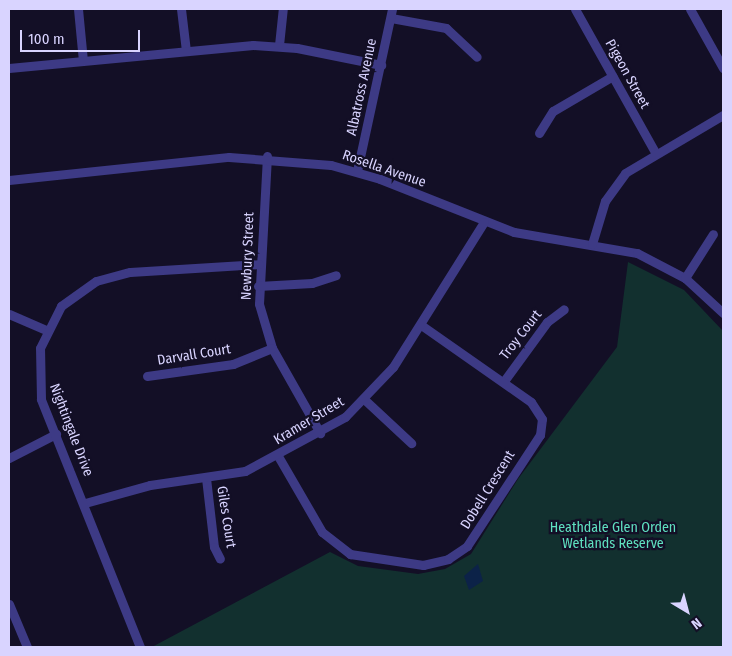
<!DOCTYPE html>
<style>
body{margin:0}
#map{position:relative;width:732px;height:656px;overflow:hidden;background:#130f26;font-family:"Fira Sans Condensed",sans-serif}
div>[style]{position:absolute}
.green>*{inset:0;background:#12302f}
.water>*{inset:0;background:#0c2248}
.minor>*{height:9px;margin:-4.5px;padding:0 4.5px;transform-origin:4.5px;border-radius:4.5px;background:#3d3a85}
span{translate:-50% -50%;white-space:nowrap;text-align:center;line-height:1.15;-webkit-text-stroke:4.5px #130f26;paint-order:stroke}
.street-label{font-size:14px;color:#d9d4ff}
.park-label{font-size:14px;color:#5fe0c0}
.frame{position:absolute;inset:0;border:10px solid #d9d4ff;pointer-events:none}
.north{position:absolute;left:662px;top:586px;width:50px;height:50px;-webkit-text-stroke:4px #130f26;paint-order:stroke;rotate:143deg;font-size:14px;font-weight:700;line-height:20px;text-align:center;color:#d9d4ff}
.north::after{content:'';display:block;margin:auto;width:18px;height:22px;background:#d9d4ff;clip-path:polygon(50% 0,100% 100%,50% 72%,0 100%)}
.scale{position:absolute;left:20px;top:30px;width:120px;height:22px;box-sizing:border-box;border:2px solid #d9d4ff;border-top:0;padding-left:6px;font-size:15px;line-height:18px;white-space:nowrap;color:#d9d4ff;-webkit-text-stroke:4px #130f26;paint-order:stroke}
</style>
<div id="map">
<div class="green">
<div style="clip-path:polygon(628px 262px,684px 290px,723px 331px,723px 647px,152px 647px,330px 552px,358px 566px,418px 574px,445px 569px,471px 554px,518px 479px,617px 347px)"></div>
</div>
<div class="water">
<div style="clip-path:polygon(478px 564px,483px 581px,469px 590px,464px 576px)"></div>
</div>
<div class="minor">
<div style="left:78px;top:9px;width:52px;rotate:84.5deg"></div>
<div style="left:181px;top:9px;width:42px;rotate:83.2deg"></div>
<div style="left:575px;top:9px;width:164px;rotate:60.8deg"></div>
<div style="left:690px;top:9px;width:68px;rotate:60.8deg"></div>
<div style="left:391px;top:18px;width:56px;rotate:10.3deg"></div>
<div style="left:446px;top:28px;width:42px;rotate:43.1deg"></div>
<div style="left:279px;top:45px;width:36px;rotate:-84deg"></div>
<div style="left:9px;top:68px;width:245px;rotate:-5.4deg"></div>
<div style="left:253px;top:45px;width:44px;rotate:3.9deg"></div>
<div style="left:297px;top:48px;width:86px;rotate:11.4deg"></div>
<div style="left:539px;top:133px;width:26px;rotate:-58deg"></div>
<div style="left:553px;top:111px;width:69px;rotate:-30.3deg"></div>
<div style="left:267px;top:156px;width:148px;rotate:93.1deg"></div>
<div style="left:259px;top:304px;width:46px;rotate:73.5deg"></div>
<div style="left:272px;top:348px;width:98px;rotate:60.5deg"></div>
<div style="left:357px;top:171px;width:166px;rotate:-77.8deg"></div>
<div style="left:9px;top:180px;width:221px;rotate:-6deg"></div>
<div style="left:229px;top:157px;width:102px;rotate:4.5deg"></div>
<div style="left:331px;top:165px;width:51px;rotate:15.9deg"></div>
<div style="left:380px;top:179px;width:144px;rotate:21.6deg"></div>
<div style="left:514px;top:232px;width:125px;rotate:9.7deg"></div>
<div style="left:637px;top:253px;width:54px;rotate:27.5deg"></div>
<div style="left:685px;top:278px;width:52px;rotate:42.6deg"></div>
<div style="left:592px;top:244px;width:45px;rotate:-73.2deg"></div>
<div style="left:605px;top:201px;width:34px;rotate:-54deg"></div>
<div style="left:625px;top:173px;width:114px;rotate:-30.6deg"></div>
<div style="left:685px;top:278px;width:52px;rotate:-57.5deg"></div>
<div style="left:258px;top:286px;width:54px;rotate:-3.2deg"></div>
<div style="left:312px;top:283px;width:25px;rotate:-18deg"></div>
<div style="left:9px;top:314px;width:40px;rotate:23.4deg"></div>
<div style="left:147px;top:376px;width:87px;rotate:-7.9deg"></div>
<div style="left:233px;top:364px;width:42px;rotate:-22.3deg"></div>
<div style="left:504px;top:381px;width:73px;rotate:-53.9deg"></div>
<div style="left:547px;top:322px;width:21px;rotate:-37deg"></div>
<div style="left:366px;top:401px;width:62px;rotate:43deg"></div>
<div style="left:278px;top:456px;width:88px;rotate:59.9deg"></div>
<div style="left:322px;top:532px;width:36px;rotate:38deg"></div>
<div style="left:350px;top:554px;width:74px;rotate:8.6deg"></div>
<div style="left:423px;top:565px;width:26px;rotate:-13deg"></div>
<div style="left:448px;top:559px;width:23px;rotate:-34deg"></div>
<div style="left:467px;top:546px;width:133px;rotate:-56.7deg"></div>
<div style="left:540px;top:435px;width:16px;rotate:-83deg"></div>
<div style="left:542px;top:419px;width:20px;rotate:-123deg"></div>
<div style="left:531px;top:402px;width:134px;rotate:-145deg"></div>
<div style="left:9px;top:458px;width:53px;rotate:-27.1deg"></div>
<div style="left:206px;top:478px;width:69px;rotate:83.4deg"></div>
<div style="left:214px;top:547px;width:13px;rotate:63deg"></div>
<div style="left:85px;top:503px;width:67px;rotate:-15.5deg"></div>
<div style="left:150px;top:485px;width:96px;rotate:-8.4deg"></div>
<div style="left:245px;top:471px;width:114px;rotate:-28.4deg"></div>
<div style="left:345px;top:417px;width:69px;rotate:-46.2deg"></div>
<div style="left:393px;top:367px;width:171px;rotate:-57.9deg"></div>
<div style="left:9px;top:604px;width:47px;rotate:67.3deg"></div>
<div style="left:140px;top:647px;width:267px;rotate:-111.8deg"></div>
<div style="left:41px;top:399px;width:51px;rotate:-91.1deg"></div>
<div style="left:40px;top:348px;width:47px;rotate:-63.4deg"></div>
<div style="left:61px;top:306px;width:43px;rotate:-35.5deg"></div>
<div style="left:96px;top:281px;width:35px;rotate:-15deg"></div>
<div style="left:130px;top:272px;width:129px;rotate:-3.5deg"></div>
</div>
<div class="street-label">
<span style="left:627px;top:74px;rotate:61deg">Pigeon Street</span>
<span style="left:362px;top:87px;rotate:-78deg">Albatross Avenue</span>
<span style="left:384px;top:169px;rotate:19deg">Rosella Avenue</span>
<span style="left:248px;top:256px;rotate:-88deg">Newbury Street</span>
<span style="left:521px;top:335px;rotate:-52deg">Troy Court</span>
<span style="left:194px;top:355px;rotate:-9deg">Darvall Court</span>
<span style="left:309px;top:421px;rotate:-31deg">Kramer Street</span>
<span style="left:71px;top:430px;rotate:69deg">Nightingale Drive</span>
<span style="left:488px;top:490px;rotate:-58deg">Dobell Crescent</span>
<span style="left:226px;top:517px;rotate:81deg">Giles Court</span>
</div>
<div class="park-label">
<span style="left:613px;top:536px">Heathdale Glen Orden<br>Wetlands Reserve</span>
</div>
<div class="frame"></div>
<div class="north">N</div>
<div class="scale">100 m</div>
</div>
